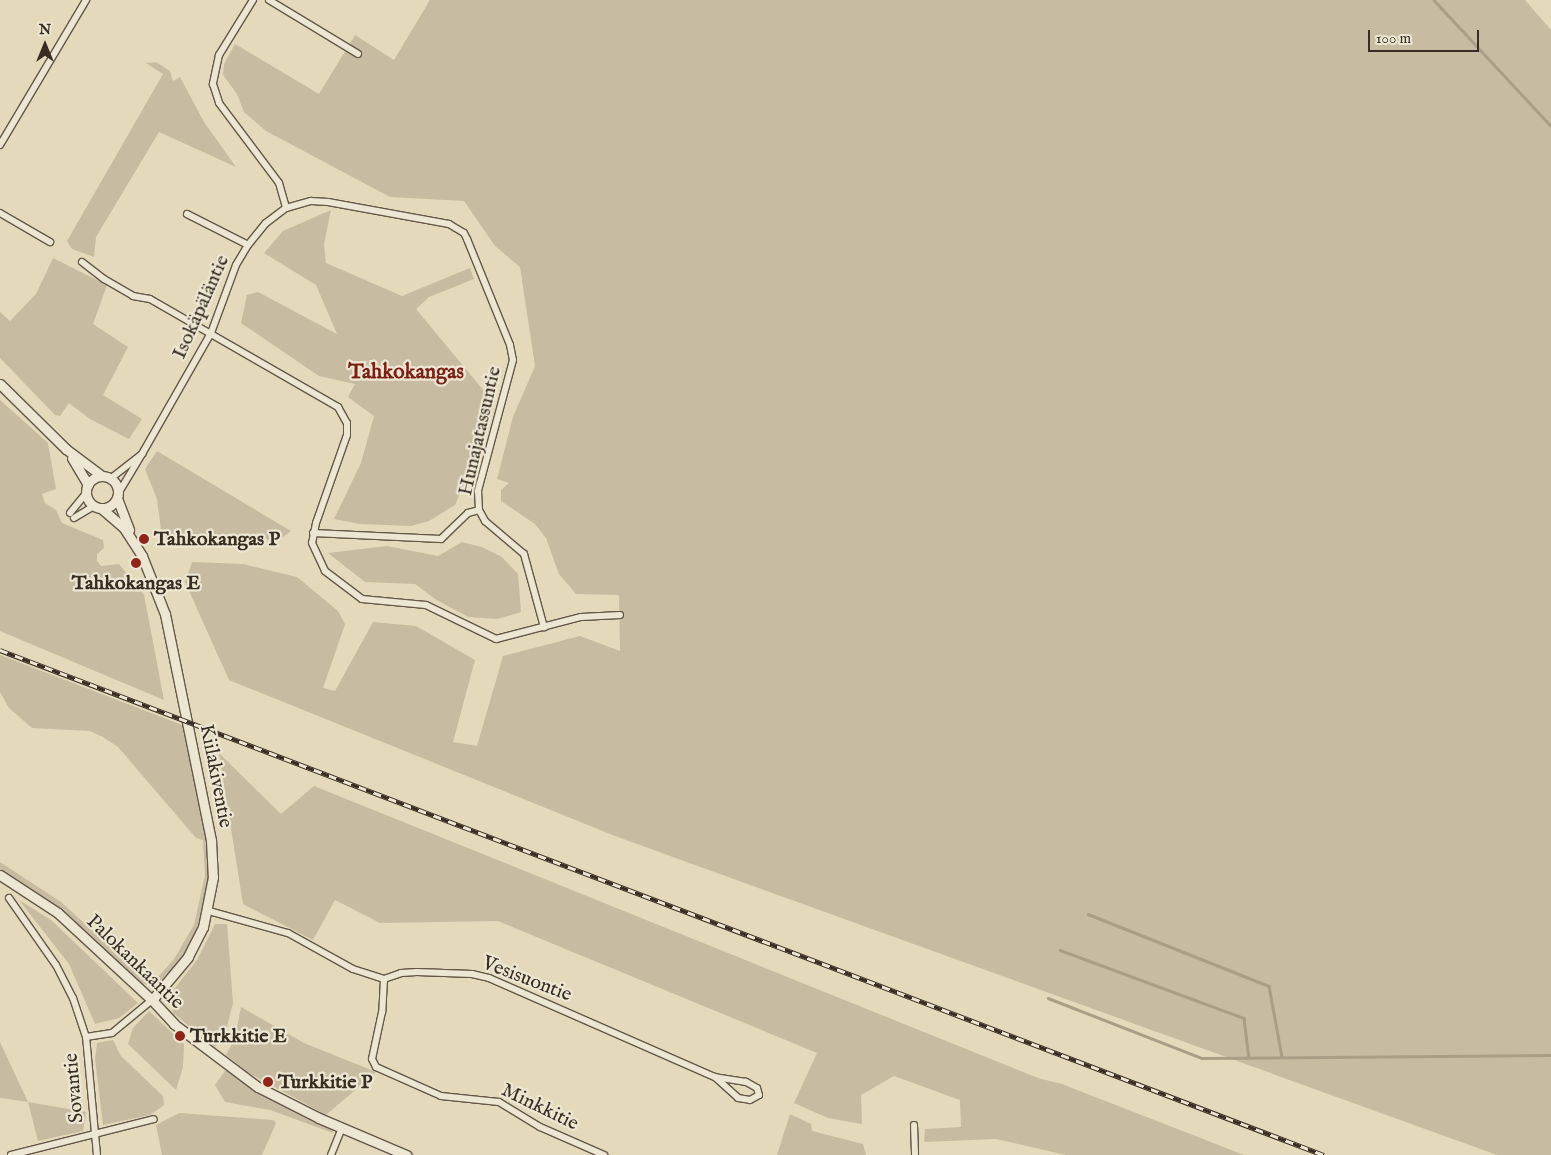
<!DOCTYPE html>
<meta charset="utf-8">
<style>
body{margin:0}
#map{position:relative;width:1551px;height:1155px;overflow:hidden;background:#e4d9bb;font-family:"IM FELL English",serif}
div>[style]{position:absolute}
.green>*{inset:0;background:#c7bca1}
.stream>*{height:2.5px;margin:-1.25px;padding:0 1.25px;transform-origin:1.25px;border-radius:1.25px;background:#aa9e87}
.roads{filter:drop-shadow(1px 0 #645748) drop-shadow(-1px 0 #645748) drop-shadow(0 1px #645748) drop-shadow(0 -1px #645748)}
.street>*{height:6px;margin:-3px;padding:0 3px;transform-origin:3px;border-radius:3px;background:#ede6d3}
.secondary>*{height:9px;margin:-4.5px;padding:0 4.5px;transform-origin:4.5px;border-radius:4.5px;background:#ede6d3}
.secondary>.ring{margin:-4.5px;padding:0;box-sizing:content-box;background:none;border:9px solid #ede6d3;border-radius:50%}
.rail>*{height:4.5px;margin-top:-2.25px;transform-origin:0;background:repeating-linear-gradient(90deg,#ede6d3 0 8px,#392c22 0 16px);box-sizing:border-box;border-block:1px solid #392c22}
.dots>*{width:14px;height:14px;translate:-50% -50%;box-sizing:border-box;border:2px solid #ede6d3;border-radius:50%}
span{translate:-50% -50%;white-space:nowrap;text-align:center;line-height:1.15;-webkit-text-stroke:4.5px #ede6d3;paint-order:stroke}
.street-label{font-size:20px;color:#392c22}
.poi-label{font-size:20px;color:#392c22;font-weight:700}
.left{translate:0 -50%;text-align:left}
.neighbourhood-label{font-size:21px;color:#7a1f14;font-weight:700}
.north{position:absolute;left:20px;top:20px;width:50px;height:50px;-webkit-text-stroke:4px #ede6d3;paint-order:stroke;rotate:0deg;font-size:14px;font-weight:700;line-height:20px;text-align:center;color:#392c22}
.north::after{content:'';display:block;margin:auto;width:18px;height:22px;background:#392c22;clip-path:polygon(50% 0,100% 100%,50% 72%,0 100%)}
.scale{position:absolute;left:1368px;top:30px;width:111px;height:22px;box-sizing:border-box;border:2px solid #392c22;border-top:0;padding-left:6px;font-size:15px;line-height:18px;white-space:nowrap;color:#392c22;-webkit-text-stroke:4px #ede6d3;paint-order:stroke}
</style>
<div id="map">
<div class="green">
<div style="clip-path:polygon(430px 0,1525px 0,1551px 30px,1551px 1155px,1497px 1155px,615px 836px,229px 680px,185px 582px,192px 562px,243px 564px,297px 577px,338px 611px,345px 624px,323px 688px,335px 691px,373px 622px,416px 626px,475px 660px,453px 742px,477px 746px,503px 656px,580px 636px,620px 651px,619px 595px,576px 594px,559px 574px,546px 538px,535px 524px,501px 501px,501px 490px,509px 483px,497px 479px,513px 417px,535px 366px,520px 267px,495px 246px,464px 201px,390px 197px,266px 131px,244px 112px,237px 94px,223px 75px,224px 64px,235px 44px,319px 94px,355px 35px,394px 60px)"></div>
<div style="clip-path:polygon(156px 62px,170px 71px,173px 81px,180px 77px,204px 122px,236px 167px,159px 132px,96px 237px,94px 257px,72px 249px,67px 241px,163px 74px,146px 63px)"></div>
<div style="clip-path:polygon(331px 210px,324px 244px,326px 263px,402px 296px,470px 268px,474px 279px,429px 297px,416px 309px,494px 403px,476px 470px,472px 466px,455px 505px,429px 521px,411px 526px,360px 524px,334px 519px,361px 463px,374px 416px,348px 397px,355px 384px,319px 376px,241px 323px,247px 295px,258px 292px,337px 334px,316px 285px,264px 253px,283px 231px)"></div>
<div style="clip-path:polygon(53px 258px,107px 285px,93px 324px,128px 347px,103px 395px,142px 419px,129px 439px,90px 419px,69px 403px,60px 416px,55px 415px,0 358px,0 312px,10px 321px,36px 294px)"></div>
<div style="clip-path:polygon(0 400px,48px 443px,56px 489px,42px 494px,45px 503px,56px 510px,62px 523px,103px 540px,104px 548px,97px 554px,97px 561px,101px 566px,119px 564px,144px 595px,164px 700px,0 631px)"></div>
<div style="clip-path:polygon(157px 451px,291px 531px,279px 540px,162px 538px,157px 499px,145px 469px)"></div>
<div style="clip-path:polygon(462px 542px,482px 547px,502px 557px,518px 574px,521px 612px,497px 619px,468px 617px,435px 599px,415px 584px,365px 582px,328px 553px,387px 546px,438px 556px)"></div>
<div style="clip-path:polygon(0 655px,185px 726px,207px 841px,209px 877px,204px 910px,191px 942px,179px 962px,158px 983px,147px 985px,138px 981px,61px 910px,0 870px,0 862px,61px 902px,142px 976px,150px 979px,158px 977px,174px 959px,194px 925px,205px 876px,203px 840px,196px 838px,118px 747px,103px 737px,90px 731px,32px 728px,9px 708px,0 692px)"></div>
<div style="clip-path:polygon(219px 753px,281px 814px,314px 786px,1038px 1078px,1062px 1084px,1244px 1155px,1066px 1155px,996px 1139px,924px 1142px,925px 1129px,961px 1127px,960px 1100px,894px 1076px,861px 1095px,862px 1124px,828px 1118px,794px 1103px,817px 1053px,498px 921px,380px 923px,335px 900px,313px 940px,243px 904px)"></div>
<div style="clip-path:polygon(19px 900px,51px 920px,138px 1003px,119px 1018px,95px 1024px,69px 964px)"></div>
<div style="clip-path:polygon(215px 924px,227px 924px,233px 1003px,226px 1031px,215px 1047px,173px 1013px,171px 993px,197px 960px)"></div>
<div style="clip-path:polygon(241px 1007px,304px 1043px,376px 1072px,326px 1115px,247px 1072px,226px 1055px,235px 1038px)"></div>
<div style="clip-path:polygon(149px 1011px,184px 1044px,183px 1067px,176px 1090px,128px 1044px,133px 1028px)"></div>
<div style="clip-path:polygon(113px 1040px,121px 1056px,163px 1096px,164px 1105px,150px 1115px,103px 1125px,95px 1059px,97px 1043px)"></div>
<div style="clip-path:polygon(0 1042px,28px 1102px,86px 1112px,83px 1131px,38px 1141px,28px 1102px,0 1098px)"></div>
<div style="clip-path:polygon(227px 1068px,332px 1128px,333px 1133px,270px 1110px,225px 1102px,215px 1085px)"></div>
<div style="clip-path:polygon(179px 1113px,273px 1120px,276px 1123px,262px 1155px,162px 1155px,156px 1125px)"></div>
<div style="clip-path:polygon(790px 1114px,811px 1124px,812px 1131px,863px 1144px,866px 1155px,777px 1155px)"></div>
</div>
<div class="stream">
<div style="left:1434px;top:0;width:172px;rotate:47.1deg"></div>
<div style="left:1088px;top:914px;width:195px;rotate:21.7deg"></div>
<div style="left:1269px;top:986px;width:72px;rotate:79.6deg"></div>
<div style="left:1060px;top:950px;width:196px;rotate:20.3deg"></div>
<div style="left:1244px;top:1018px;width:39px;rotate:83deg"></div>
<div style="left:1048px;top:998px;width:165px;rotate:21.3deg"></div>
<div style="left:1202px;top:1058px;width:349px;rotate:-0.5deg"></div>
</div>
<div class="roads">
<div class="street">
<div style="left:253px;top:0;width:65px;rotate:121.7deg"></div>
<div style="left:219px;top:55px;width:30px;rotate:102deg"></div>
<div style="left:213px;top:84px;width:20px;rotate:72deg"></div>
<div style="left:219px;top:103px;width:100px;rotate:53.1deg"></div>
<div style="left:279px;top:183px;width:26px;rotate:74deg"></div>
<div style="left:269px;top:0;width:104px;rotate:31.2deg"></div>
<div style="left:0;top:145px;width:169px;rotate:-59.3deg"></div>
<div style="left:0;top:213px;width:58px;rotate:30.1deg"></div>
<div style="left:187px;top:214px;width:68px;rotate:26.9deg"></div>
<div style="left:82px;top:262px;width:28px;rotate:38deg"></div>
<div style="left:104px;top:279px;width:34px;rotate:30deg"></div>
<div style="left:133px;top:296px;width:17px;rotate:10deg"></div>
<div style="left:150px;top:299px;width:217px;rotate:29.9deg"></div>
<div style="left:338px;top:407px;width:18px;rotate:61deg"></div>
<div style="left:347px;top:423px;width:12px;rotate:90deg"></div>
<div style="left:347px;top:435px;width:93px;rotate:109.4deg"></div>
<div style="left:316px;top:523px;width:20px;rotate:101deg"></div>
<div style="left:312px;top:543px;width:31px;rotate:65deg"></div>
<div style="left:325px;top:571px;width:46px;rotate:37.1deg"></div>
<div style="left:362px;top:599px;width:64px;rotate:5.4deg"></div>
<div style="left:426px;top:605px;width:78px;rotate:25.9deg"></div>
<div style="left:496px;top:639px;width:88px;rotate:-14.5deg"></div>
<div style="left:581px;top:617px;width:39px;rotate:-3deg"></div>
<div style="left:142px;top:454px;width:139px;rotate:-60.3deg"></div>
<div style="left:211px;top:333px;width:72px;rotate:-69.8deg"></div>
<div style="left:236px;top:265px;width:23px;rotate:-59deg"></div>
<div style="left:248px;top:245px;width:28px;rotate:-51deg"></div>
<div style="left:266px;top:223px;width:25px;rotate:-37deg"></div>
<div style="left:286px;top:208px;width:26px;rotate:-16deg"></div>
<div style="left:311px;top:201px;width:17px;rotate:3deg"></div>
<div style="left:328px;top:202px;width:123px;rotate:10.3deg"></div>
<div style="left:449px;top:224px;width:17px;rotate:31deg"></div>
<div style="left:464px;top:233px;width:7px;rotate:63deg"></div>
<div style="left:467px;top:239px;width:114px;rotate:67.9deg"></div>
<div style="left:510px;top:345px;width:15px;rotate:79deg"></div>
<div style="left:513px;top:360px;width:136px;rotate:105deg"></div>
<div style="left:478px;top:491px;width:19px;rotate:87deg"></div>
<div style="left:479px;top:510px;width:13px;rotate:61deg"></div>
<div style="left:485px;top:521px;width:51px;rotate:40.2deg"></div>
<div style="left:524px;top:554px;width:76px;rotate:74.7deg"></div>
<div style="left:110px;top:479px;width:41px;rotate:-38deg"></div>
<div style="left:142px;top:454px;width:47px;rotate:121deg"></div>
<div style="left:70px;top:513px;width:26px;rotate:-51deg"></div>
<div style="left:74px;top:518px;width:23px;rotate:-31deg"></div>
<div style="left:313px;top:533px;width:128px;rotate:2.7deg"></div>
<div style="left:441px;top:539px;width:37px;rotate:-44deg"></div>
<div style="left:468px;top:513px;width:11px;rotate:-15deg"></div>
<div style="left:9px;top:898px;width:82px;rotate:55deg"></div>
<div style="left:56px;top:965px;width:37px;rotate:63deg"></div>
<div style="left:73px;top:998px;width:41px;rotate:71.6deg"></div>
<div style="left:209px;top:911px;width:82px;rotate:15.6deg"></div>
<div style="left:288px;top:933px;width:74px;rotate:29deg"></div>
<div style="left:353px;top:969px;width:33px;rotate:18deg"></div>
<div style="left:384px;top:979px;width:18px;rotate:-19deg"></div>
<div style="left:401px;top:973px;width:16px;rotate:-4deg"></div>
<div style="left:417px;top:972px;width:55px;rotate:2.1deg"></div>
<div style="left:472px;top:974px;width:17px;rotate:13deg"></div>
<div style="left:489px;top:978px;width:247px;rotate:23.7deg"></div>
<div style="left:715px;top:1077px;width:31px;rotate:42deg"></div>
<div style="left:738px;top:1098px;width:12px;rotate:9deg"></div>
<div style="left:750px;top:1100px;width:10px;rotate:-29deg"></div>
<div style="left:759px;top:1095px;width:7px;rotate:-106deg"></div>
<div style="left:757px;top:1088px;width:13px;rotate:-151deg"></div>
<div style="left:746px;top:1082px;width:31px;rotate:-171deg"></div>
<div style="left:384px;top:979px;width:33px;rotate:93deg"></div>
<div style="left:382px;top:1012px;width:48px;rotate:102deg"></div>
<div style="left:372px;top:1059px;width:9px;rotate:63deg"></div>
<div style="left:376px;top:1067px;width:71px;rotate:24deg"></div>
<div style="left:441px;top:1096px;width:58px;rotate:5.9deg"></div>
<div style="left:499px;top:1102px;width:48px;rotate:31.4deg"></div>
<div style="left:540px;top:1127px;width:70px;rotate:23.6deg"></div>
<div style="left:914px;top:1125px;width:30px;rotate:88deg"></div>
<div style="left:11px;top:1155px;width:147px;rotate:-14.1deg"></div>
<div style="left:97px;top:1155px;width:119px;rotate:-95.3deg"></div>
<div style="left:86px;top:1037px;width:26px;rotate:-9deg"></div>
<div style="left:112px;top:1033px;width:52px;rotate:-39.5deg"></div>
<div style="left:331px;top:1155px;width:29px;rotate:-68deg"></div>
</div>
<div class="secondary">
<div style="left:0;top:384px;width:93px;rotate:44.6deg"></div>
<div style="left:66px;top:449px;width:45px;rotate:36.9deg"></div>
<div style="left:72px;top:458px;width:31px;rotate:59deg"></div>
<div class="ring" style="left:86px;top:476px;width:23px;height:23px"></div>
<div style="left:117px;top:498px;width:34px;rotate:69deg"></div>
<div style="left:101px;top:508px;width:30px;rotate:41deg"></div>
<div style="left:124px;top:528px;width:33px;rotate:57deg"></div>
<div style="left:142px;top:556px;width:62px;rotate:68.4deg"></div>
<div style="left:165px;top:614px;width:232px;rotate:78.5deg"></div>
<div style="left:211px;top:841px;width:36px;rotate:87deg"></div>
<div style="left:213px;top:877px;width:51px;rotate:101.3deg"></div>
<div style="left:203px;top:927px;width:34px;rotate:117deg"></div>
<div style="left:188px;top:957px;width:56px;rotate:129.9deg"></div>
<div style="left:0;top:875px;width:69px;rotate:33.2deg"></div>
<div style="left:58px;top:913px;width:128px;rotate:42.8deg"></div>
<div style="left:152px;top:1000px;width:33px;rotate:47deg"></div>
<div style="left:174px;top:1024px;width:105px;rotate:36.9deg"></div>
<div style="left:258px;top:1087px;width:68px;rotate:26.9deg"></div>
<div style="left:319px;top:1118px;width:95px;rotate:23deg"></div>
</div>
</div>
<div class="rail">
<div style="left:0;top:650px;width:1417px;rotate:20.88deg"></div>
</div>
<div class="dots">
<div style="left:144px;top:539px;background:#8f2418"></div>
<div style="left:136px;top:563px;background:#8f2418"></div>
<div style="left:180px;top:1036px;background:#8f2418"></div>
<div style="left:268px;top:1082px;background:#8f2418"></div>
</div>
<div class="street-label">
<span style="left:201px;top:307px;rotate:-66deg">Isokäpäläntie</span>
<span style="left:480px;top:431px;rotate:-77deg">Hunajatassuntie</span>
<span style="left:216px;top:776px;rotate:79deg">Kiilakiventie</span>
<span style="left:135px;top:962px;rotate:44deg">Palokankaantie</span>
<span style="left:527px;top:979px;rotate:21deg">Vesisuontie</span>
<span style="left:74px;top:1088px;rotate:-95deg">Sovantie</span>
<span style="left:540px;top:1107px;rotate:26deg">Minkkitie</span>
</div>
<div class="poi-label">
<span class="left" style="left:154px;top:539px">Tahkokangas P</span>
<span style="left:136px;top:583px">Tahkokangas E</span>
<span class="left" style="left:190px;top:1036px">Turkkitie E</span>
<span class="left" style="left:278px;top:1082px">Turkkitie P</span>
</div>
<div class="neighbourhood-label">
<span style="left:406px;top:373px">Tahkokangas</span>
</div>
<div class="north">N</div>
<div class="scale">100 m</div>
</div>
